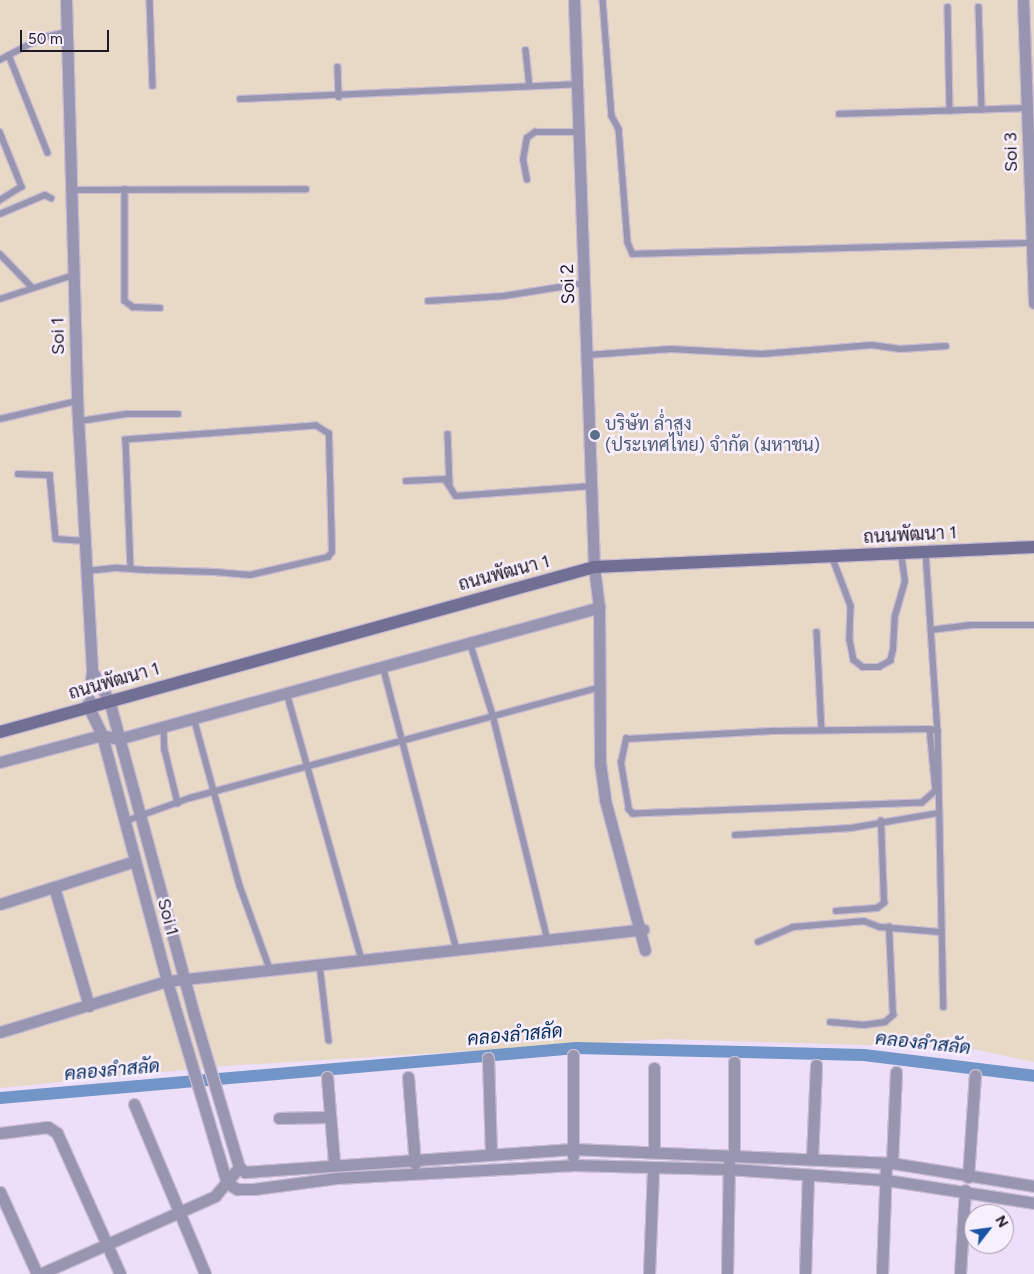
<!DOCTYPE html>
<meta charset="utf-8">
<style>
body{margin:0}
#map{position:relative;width:1034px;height:1274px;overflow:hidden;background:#eddef9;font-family:Figtree,Sarabun,sans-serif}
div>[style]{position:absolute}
.industrial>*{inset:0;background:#e8d8c6}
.canal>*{height:12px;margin:-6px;padding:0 6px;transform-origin:6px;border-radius:6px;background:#7095c6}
.roads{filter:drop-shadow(1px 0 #c8bbd2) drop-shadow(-1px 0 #c8bbd2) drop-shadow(0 1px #c8bbd2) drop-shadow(0 -1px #c8bbd2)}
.service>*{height:5.5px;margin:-2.75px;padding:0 2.75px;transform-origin:2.75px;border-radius:2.75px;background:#9795af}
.minor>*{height:11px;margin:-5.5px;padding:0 5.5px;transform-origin:5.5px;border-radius:5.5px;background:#9795af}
.secondary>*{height:12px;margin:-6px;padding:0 6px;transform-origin:6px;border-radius:6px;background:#726f94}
.dots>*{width:14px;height:14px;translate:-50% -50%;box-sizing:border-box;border:2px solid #f7eefe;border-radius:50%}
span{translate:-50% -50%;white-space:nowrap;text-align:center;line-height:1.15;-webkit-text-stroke:5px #f7eefe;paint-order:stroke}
.street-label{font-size:18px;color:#1e1922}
.service-label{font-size:18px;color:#4e5e75}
.left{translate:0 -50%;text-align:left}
.water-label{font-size:19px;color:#062d5a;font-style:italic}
.north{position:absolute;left:964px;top:1204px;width:50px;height:50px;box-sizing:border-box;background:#f7eefe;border:1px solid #a099a6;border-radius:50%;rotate:60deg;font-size:14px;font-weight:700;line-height:20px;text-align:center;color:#1e1922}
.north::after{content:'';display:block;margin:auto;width:18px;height:22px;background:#1953a4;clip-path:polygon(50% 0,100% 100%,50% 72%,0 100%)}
.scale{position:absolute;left:20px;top:30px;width:89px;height:22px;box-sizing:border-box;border:2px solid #1e1922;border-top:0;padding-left:6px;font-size:15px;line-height:18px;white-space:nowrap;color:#1e1922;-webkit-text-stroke:4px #f7eefe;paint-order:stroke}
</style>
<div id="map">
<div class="industrial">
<div style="clip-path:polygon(0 0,1034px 0,1034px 1062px,968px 1048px,665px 1039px,224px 1066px,0 1088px)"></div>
</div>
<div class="canal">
<div style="left:0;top:1098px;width:578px;rotate:-4.96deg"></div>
<div style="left:576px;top:1048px;width:288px;rotate:1.4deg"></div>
<div style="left:864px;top:1055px;width:171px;rotate:7deg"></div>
</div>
<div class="roads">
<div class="service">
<div style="left:150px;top:0;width:86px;rotate:88deg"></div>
<div style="left:603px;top:0;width:116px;rotate:85.6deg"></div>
<div style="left:612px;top:116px;width:15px;rotate:62deg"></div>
<div style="left:619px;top:129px;width:114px;rotate:85.5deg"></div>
<div style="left:628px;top:243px;width:12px;rotate:66deg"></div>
<div style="left:633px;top:254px;width:398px;rotate:-1.6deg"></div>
<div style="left:948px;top:7px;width:104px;rotate:88.9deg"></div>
<div style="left:979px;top:7px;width:103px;rotate:88.3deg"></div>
<div style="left:526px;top:50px;width:36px;rotate:84deg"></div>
<div style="left:9px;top:55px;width:105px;rotate:68.3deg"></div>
<div style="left:0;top:60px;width:47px;rotate:-28.2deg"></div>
<div style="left:41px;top:38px;width:26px;rotate:-13deg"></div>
<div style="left:338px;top:67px;width:30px;rotate:88deg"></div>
<div style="left:240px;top:99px;width:337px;rotate:-2.5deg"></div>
<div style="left:839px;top:114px;width:188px;rotate:-1.8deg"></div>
<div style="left:0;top:132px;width:59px;rotate:68.2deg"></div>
<div style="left:22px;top:187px;width:26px;rotate:148deg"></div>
<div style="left:527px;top:180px;width:20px;rotate:-101deg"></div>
<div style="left:523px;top:160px;width:22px;rotate:-80deg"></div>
<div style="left:527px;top:138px;width:10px;rotate:-37deg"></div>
<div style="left:535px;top:132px;width:44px"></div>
<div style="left:125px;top:189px;width:112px;rotate:90deg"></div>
<div style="left:125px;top:301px;width:10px;rotate:37deg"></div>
<div style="left:133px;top:307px;width:27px;rotate:2deg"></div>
<div style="left:71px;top:190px;width:235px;rotate:-0.2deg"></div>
<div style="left:0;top:214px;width:49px;rotate:-22.9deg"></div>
<div style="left:45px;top:195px;width:7px;rotate:27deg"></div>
<div style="left:0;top:254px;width:46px;rotate:45.9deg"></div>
<div style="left:0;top:299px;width:78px;rotate:-18deg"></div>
<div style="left:428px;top:301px;width:76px;rotate:-3.8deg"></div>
<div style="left:504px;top:296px;width:82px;rotate:-9.1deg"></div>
<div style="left:588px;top:355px;width:83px;rotate:-4.1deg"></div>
<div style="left:671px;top:349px;width:91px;rotate:3.1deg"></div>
<div style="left:762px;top:354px;width:110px;rotate:-4.7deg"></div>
<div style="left:872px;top:345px;width:28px;rotate:8deg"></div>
<div style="left:900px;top:349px;width:46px;rotate:-3.7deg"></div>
<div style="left:0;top:419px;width:79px;rotate:-13.2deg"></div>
<div style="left:80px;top:421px;width:48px;rotate:-8.5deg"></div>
<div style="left:127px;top:414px;width:51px"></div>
<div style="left:448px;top:434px;width:51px;rotate:87.8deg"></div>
<div style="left:18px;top:474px;width:32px;rotate:2deg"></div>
<div style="left:50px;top:475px;width:64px;rotate:84.6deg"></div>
<div style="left:56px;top:539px;width:29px;rotate:4deg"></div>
<div style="left:406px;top:481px;width:39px;rotate:-3deg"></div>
<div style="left:445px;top:479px;width:20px;rotate:57deg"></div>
<div style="left:456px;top:496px;width:136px;rotate:-4.2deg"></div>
<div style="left:926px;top:552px;width:179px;rotate:86.2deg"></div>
<div style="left:938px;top:731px;width:276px;rotate:88.8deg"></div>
<div style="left:832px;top:556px;width:53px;rotate:69.2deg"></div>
<div style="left:851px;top:606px;width:34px;rotate:92deg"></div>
<div style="left:850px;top:640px;width:20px;rotate:79deg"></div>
<div style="left:854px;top:660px;width:11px;rotate:38deg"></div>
<div style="left:863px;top:667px;width:16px"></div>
<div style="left:879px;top:667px;width:13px;rotate:-29deg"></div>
<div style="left:890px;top:661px;width:11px;rotate:-75deg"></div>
<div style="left:893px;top:650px;width:34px;rotate:-87deg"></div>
<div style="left:895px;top:616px;width:35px;rotate:-74deg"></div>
<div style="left:905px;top:582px;width:29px;rotate:-98deg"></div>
<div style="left:86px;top:571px;width:31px;rotate:-6deg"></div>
<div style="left:117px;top:568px;width:31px;rotate:4deg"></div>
<div style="left:148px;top:570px;width:67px;rotate:1.7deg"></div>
<div style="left:215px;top:572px;width:35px;rotate:5deg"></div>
<div style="left:250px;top:575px;width:80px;rotate:-13deg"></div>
<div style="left:328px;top:557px;width:6px;rotate:-51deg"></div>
<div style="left:332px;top:552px;width:118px;rotate:-91.5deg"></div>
<div style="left:329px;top:434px;width:15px;rotate:-148deg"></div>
<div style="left:316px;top:426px;width:191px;rotate:175.8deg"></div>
<div style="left:126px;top:440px;width:128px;rotate:87.8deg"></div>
<div style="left:931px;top:630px;width:40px;rotate:-7.1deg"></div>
<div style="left:971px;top:625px;width:63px"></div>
<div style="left:817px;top:632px;width:98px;rotate:87.1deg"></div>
<div style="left:470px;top:642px;width:77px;rotate:72.5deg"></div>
<div style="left:493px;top:715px;width:232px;rotate:76.3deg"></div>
<div style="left:383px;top:666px;width:290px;rotate:75.4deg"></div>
<div style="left:287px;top:693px;width:276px;rotate:74.3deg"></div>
<div style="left:194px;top:718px;width:174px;rotate:74.7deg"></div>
<div style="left:240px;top:886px;width:88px;rotate:70.1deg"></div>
<div style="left:164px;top:727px;width:23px;rotate:88deg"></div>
<div style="left:165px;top:750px;width:55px;rotate:76.2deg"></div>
<div style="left:930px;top:729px;width:62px;rotate:84.5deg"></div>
<div style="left:936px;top:791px;width:18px;rotate:139deg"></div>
<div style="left:922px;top:803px;width:289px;rotate:177.8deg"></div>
<div style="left:633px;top:814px;width:6px;rotate:-135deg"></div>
<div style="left:629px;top:810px;width:48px;rotate:-99.7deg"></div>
<div style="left:621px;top:763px;width:25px;rotate:-78deg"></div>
<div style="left:626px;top:739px;width:150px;rotate:-3.1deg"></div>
<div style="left:776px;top:731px;width:154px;rotate:-0.7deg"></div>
<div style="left:930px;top:729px;width:8px;rotate:14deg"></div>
<div style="left:126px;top:821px;width:68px;rotate:-19.8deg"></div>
<div style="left:190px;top:798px;width:422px;rotate:-15.1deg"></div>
<div style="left:735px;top:835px;width:116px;rotate:-3.5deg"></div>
<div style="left:851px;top:828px;width:89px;rotate:-9.7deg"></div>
<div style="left:836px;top:911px;width:41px;rotate:-4.2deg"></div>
<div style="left:877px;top:908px;width:9px;rotate:-36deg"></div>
<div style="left:884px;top:903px;width:82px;rotate:-92.1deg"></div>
<div style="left:758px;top:942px;width:38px;rotate:-23deg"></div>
<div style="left:793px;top:927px;width:71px;rotate:-4.8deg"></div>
<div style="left:864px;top:921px;width:17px;rotate:21deg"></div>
<div style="left:880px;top:927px;width:60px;rotate:4.8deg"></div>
<div style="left:320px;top:965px;width:76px;rotate:83.2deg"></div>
<div style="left:830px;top:1022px;width:34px;rotate:5deg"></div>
<div style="left:864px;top:1025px;width:21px;rotate:-8deg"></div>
<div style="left:885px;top:1022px;width:11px;rotate:-41deg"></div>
<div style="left:893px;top:1015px;width:88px;rotate:-92.6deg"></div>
</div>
<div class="minor">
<div style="left:66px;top:0;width:401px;rotate:88.4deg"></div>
<div style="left:77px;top:401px;width:270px;rotate:86.8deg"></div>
<div style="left:92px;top:671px;width:35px;rotate:97deg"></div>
<div style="left:88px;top:706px;width:32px;rotate:64deg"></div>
<div style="left:102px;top:735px;width:254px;rotate:75.2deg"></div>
<div style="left:167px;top:981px;width:211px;rotate:73.5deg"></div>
<div style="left:227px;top:1183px;width:12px;rotate:31deg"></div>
<div style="left:237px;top:1189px;width:17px"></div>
<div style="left:254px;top:1189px;width:83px;rotate:-7.6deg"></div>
<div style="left:336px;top:1178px;width:238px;rotate:-3.1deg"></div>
<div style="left:574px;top:1165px;width:155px;rotate:1.5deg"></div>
<div style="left:729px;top:1169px;width:157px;rotate:4deg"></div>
<div style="left:886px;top:1180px;width:150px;rotate:8.8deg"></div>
<div style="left:574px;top:0;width:567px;rotate:87.98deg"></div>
<div style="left:594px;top:567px;width:40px;rotate:82.9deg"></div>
<div style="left:599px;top:607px;width:156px;rotate:89.6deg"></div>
<div style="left:600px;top:763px;width:37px;rotate:82deg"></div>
<div style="left:605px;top:800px;width:155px;rotate:75.1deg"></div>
<div style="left:1023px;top:0;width:303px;rotate:87.9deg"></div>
<div style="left:92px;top:671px;width:34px;rotate:60deg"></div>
<div style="left:109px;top:700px;width:326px;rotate:74.9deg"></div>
<div style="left:194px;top:1015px;width:159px;rotate:73.5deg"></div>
<div style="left:239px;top:1167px;width:8px;rotate:40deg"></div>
<div style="left:245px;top:1172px;width:329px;rotate:-4deg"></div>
<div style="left:573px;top:1149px;width:319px;rotate:2.5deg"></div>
<div style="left:892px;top:1163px;width:144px;rotate:9.2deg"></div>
<div style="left:0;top:762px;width:106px;rotate:-14.8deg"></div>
<div style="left:102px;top:735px;width:16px;rotate:14deg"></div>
<div style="left:118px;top:739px;width:499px;rotate:-15.3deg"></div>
<div style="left:54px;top:887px;width:85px;rotate:-17.8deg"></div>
<div style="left:0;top:904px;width:57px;rotate:-17.5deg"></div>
<div style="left:54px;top:887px;width:124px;rotate:73.6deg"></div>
<div style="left:0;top:1032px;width:175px;rotate:-17deg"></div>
<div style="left:167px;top:981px;width:479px;rotate:-6.2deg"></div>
<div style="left:488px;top:1058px;width:94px;rotate:88.2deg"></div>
<div style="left:654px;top:1068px;width:83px;rotate:90deg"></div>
<div style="left:327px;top:1077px;width:86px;rotate:85.3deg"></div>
<div style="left:408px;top:1077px;width:87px;rotate:85.4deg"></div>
<div style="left:134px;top:1104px;width:184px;rotate:67.3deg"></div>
<div style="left:279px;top:1118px;width:49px;rotate:-1.2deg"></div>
<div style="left:0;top:1133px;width:48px;rotate:-7.1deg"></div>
<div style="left:48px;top:1127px;width:11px;rotate:34deg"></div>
<div style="left:57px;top:1133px;width:154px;rotate:65.9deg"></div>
<div style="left:734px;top:1154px;width:92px;rotate:-90deg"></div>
<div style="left:573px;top:1156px;width:101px;rotate:-90deg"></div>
<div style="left:812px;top:1158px;width:93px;rotate:-87.5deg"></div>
<div style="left:892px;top:1163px;width:91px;rotate:-87.5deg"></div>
<div style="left:968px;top:1177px;width:102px;rotate:-86.1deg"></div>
<div style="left:0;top:1192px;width:90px;rotate:65.7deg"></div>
<div style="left:40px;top:1274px;width:192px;rotate:-24deg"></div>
<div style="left:215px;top:1196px;width:38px;rotate:-50deg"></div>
<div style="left:649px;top:1274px;width:106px;rotate:-87.8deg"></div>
<div style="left:727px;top:1274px;width:111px;rotate:-89deg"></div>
<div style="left:805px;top:1274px;width:99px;rotate:-88.3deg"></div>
<div style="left:882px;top:1274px;width:110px;rotate:-87.9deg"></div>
<div style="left:960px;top:1274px;width:84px;rotate:-86.6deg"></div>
</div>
<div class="secondary">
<div style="left:0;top:732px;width:616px;rotate:-15.52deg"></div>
<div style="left:594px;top:567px;width:440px;rotate:-2.6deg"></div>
</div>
</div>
<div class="dots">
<div style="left:595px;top:435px;background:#5c6f8a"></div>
</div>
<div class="street-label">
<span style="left:1011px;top:152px;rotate:-91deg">Soi 3</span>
<span style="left:568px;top:284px;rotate:-92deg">Soi 2</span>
<span style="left:58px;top:336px;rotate:-91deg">Soi 1</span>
<span style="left:910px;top:535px;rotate:-3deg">ถนนพัฒนา 1</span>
<span style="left:504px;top:573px;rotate:-15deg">ถนนพัฒนา 1</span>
<span style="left:114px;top:681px;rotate:-16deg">ถนนพัฒนา 1</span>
<span style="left:168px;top:917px;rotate:75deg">Soi 1</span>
</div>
<div class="service-label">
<span class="left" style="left:605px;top:435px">บริษัท ล่ำสูง<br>(ประเทศไทย) จำกัด (มหาชน)</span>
</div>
<div class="water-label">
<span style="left:515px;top:1035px;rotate:-5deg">คลองลำสลัด</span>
<span style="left:923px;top:1043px;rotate:6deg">คลองลำสลัด</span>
<span style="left:112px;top:1070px;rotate:-5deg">คลองลำสลัด</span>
</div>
<div class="north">N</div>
<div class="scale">50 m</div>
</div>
